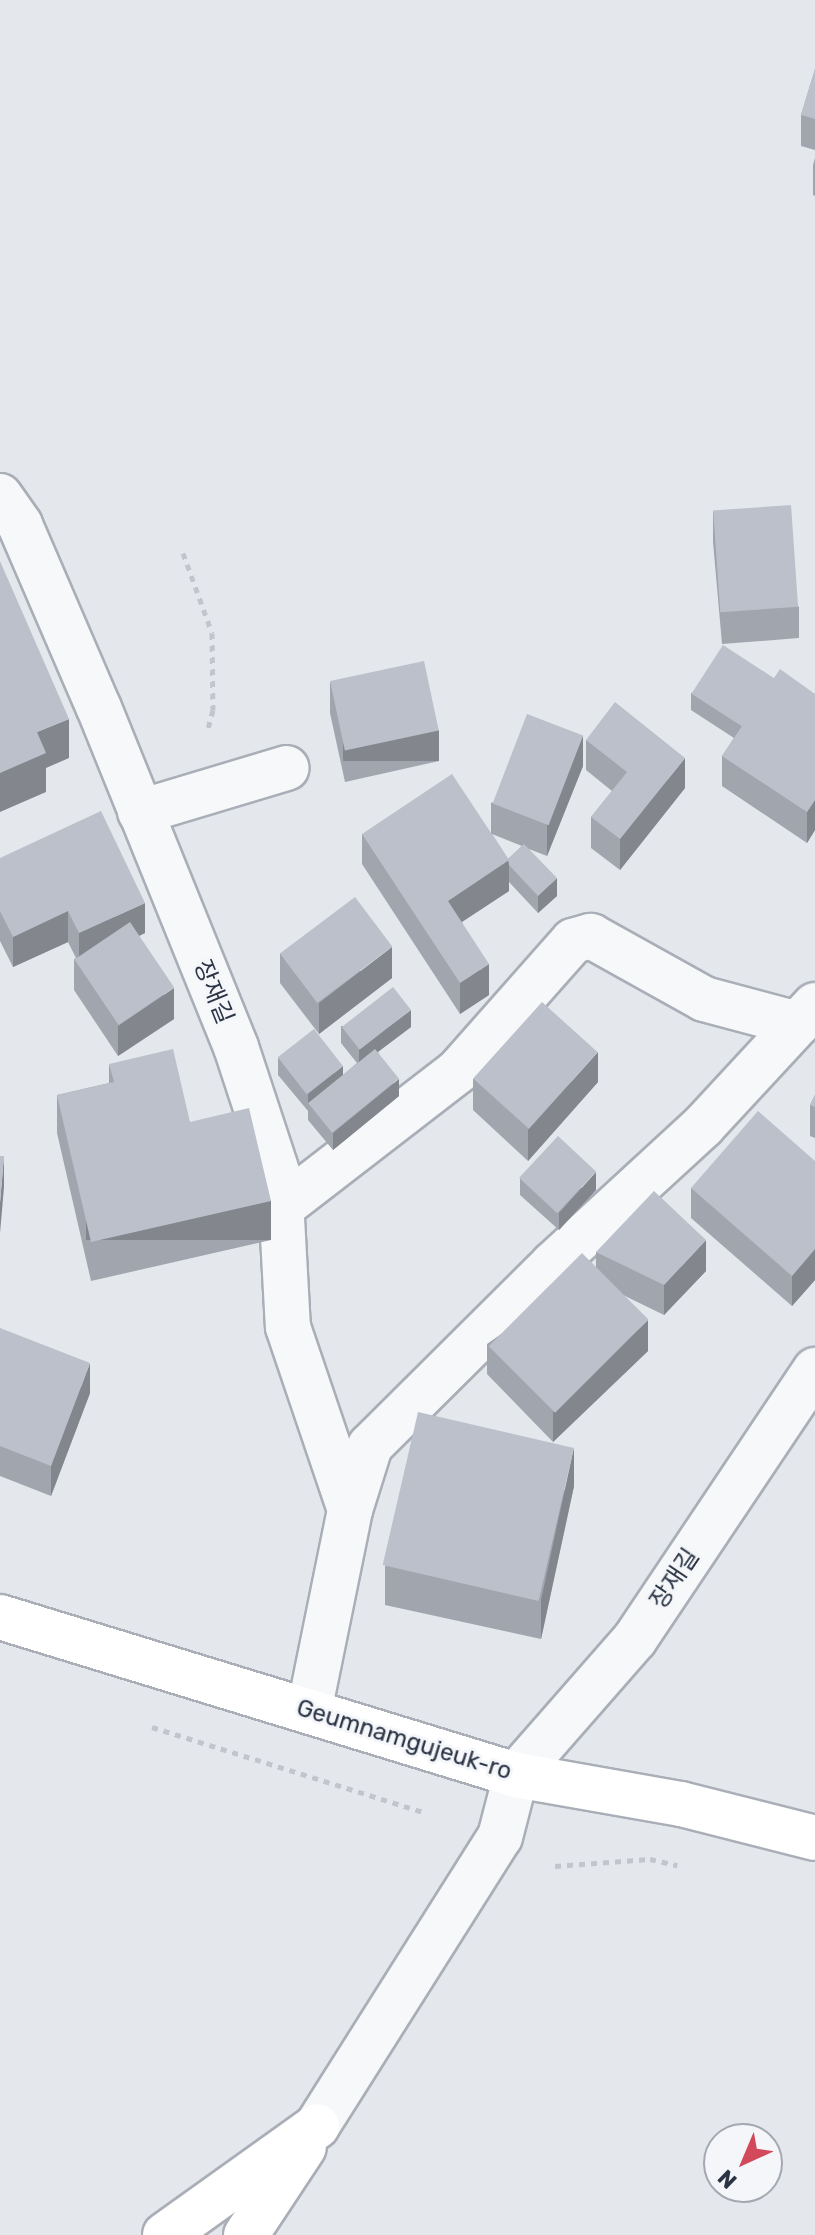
<!DOCTYPE html>
<meta charset="utf-8">
<style>
body{margin:0}
#map{position:relative;width:815px;height:2235px;overflow:hidden;background:#e4e7ec;font-family:Rubik,"Noto Sans KR",sans-serif}
div>[style]{position:absolute}
.path>*{height:5px;margin-top:-2.5px;transform-origin:0;background:repeating-linear-gradient(90deg,#c2c5cb 0 6px,transparent 0 12px)}
.roads{filter:drop-shadow(2px 0 #a9aeb7) drop-shadow(-2px 0 #a9aeb7) drop-shadow(0 2px #a9aeb7) drop-shadow(0 -2px #a9aeb7)}
.minor>*{height:44px;margin:-22px;padding:0 22px;transform-origin:22px;border-radius:22px;background:#f7f8fa}
.major>*{height:44px;margin:-22px;padding:0 22px;transform-origin:22px;border-radius:22px;background:#fff}
.highway>*{height:44px;margin:-22px;padding:0 22px;transform-origin:22px;border-radius:22px;background:#fff}
.wall>*{inset:0;background:#a1a5ae}
.shaded-wall>*{inset:0;background:#83868d;transform-origin:0 0}
.building>*{inset:0;background:#bbc0ca;transform-origin:0 0}
span{translate:-50% -50%;white-space:nowrap;text-align:center;line-height:1.15;-webkit-text-stroke:6px #f4f6f9;paint-order:stroke}
.street-label{font-size:24px;color:#2b3445}
.north{position:absolute;left:703px;top:2123px;width:80px;height:80px;box-sizing:border-box;background:#f4f6f9;border:2px solid #a4a8b1;border-radius:50%;rotate:224deg;font-size:22px;font-weight:700;line-height:32px;text-align:center;color:#2b3445}
.north::after{content:'';display:block;margin:auto;width:28px;height:36px;background:#d1495b;clip-path:polygon(50% 0,100% 100%,50% 72%,0 100%)}
</style>
<div id="map">
<div class="path">
<div style="left:183px;top:553px;width:85px;rotate:70.1deg"></div>
<div style="left:212px;top:633px;width:77px;rotate:89.3deg"></div>
<div style="left:213px;top:710px;width:23px;rotate:105deg"></div>
<div style="left:152px;top:1727px;width:287px;rotate:17.4deg"></div>
<div style="left:555px;top:1866px;width:95px;rotate:-4.2deg"></div>
<div style="left:650px;top:1859px;width:28px;rotate:13deg"></div>
</div>
<div class="roads">
<div class="minor">
<div style="left:0;top:496px;width:35px;rotate:55deg"></div>
<div style="left:20px;top:525px;width:199px;rotate:66.7deg"></div>
<div style="left:99px;top:708px;width:366px;rotate:68deg"></div>
<div style="left:236px;top:1047px;width:141px;rotate:71.8deg"></div>
<div style="left:280px;top:1181px;width:146px;rotate:86.9deg"></div>
<div style="left:288px;top:1327px;width:193px;rotate:71.3deg"></div>
<div style="left:350px;top:1510px;width:205px;rotate:101.5deg"></div>
<div style="left:140px;top:812px;width:153px;rotate:-16.7deg"></div>
<div style="left:282px;top:1207px;width:222px;rotate:-37.7deg"></div>
<div style="left:458px;top:1071px;width:174px;rotate:-48.5deg"></div>
<div style="left:573px;top:941px;width:19px;rotate:-16deg"></div>
<div style="left:591px;top:936px;width:129px;rotate:29.1deg"></div>
<div style="left:704px;top:999px;width:97px;rotate:14.9deg"></div>
<div style="left:350px;top:1510px;width:67px;rotate:-72.6deg"></div>
<div style="left:370px;top:1446px;width:258px;rotate:-44.8deg"></div>
<div style="left:553px;top:1264px;width:204px;rotate:-42.6deg"></div>
<div style="left:703px;top:1126px;width:165px;rotate:-47.2deg"></div>
<div style="left:317px;top:2126px;width:342px;rotate:-57.7deg"></div>
<div style="left:500px;top:1837px;width:64px;rotate:-75.5deg"></div>
<div style="left:516px;top:1775px;width:181px;rotate:-48.8deg"></div>
<div style="left:635px;top:1639px;width:324px;rotate:-56.2deg"></div>
</div>
<div class="major">
<div style="left:0;top:1617px;width:540px;rotate:17.02deg"></div>
<div style="left:516px;top:1775px;width:168px;rotate:10deg"></div>
<div style="left:681px;top:1804px;width:138px;rotate:14.2deg"></div>
</div>
<div class="highway">
<div style="left:165px;top:2235px;width:187px;rotate:-35.6deg"></div>
<div style="left:246px;top:2235px;width:105px;rotate:-56.6deg"></div>
</div>
</div>
<div class="wall">
<div style="clip-path:polygon(815px 69px,815px 150px,801px 146px,801px 115px)"></div>
<div style="clip-path:polygon(815px 158px,815px 196px,813px 195px,813px 165px)"></div>
<div style="clip-path:polygon(713px 511px,799px 607px,799px 638px,722px 644px,713px 542px)"></div>
<div style="clip-path:polygon(774px 678px,815px 694px,815px 830px,807px 843px,722px 786px,722px 756px,734px 738px,691px 710px,691px 693px)"></div>
<div style="clip-path:polygon(330px 682px,439px 761px,345px 782px,330px 713px)"></div>
<div style="clip-path:polygon(586px 740px,685px 788px,620px 870px,591px 848px,591px 817px,612px 791px,586px 770px)"></div>
<div style="clip-path:polygon(evenodd,583px 766px,547px 856px,529px 849px,557px 896px,538px 913px,509px 882px,509px 891px,462px 922px,489px 995px,460px 1014px,362px 864px,362px 834px,491px 833px,491px 803px,583px 766px,492px 834px,522px 846px,508px 859px,492px 834px)"></div>
<div style="clip-path:polygon(0 858px,145px 933px,139px 936px,174px 1019px,118px 1056px,74px 990px,74px 959px,76px 958px,68px 942px,13px 967px,0 941px)"></div>
<div style="clip-path:polygon(280px 953px,392px 978px,319px 1034px,280px 983px)"></div>
<div style="clip-path:polygon(341px 1026px,411px 1027px,378px 1052px,399px 1096px,333px 1150px,308px 1120px,308px 1111px,278px 1075px,278px 1058px,343px 1075px,357px 1063px,341px 1043px)"></div>
<div style="clip-path:polygon(109px 1064px,190px 1122px,271px 1240px,91px 1281px,57px 1133px,57px 1095px,109px 1083px)"></div>
<div style="clip-path:polygon(473px 1079px,598px 1082px,528px 1161px,473px 1110px)"></div>
<div style="clip-path:polygon(815px 1095px,815px 1138px,810px 1136px,810px 1105px)"></div>
<div style="clip-path:polygon(815px 1161px,815px 1280px,792px 1306px,691px 1218px,691px 1188px)"></div>
<div style="clip-path:polygon(520px 1178px,596px 1190px,559px 1230px,520px 1195px)"></div>
<div style="clip-path:polygon(596px 1252px,706px 1271px,664px 1315px,623px 1295px,648px 1351px,553px 1442px,487px 1374px,487px 1344px,596px 1267px)"></div>
<div style="clip-path:polygon(0 1328px,90px 1393px,51px 1496px,0 1476px)"></div>
<div style="clip-path:polygon(574px 1486px,541px 1639px,385px 1605px,385px 1566px)"></div>
</div>
<div class="shaded-wall">
<div style="clip-path:polygon(69px 719px,69px 758px,46px 768px,46px 792px,0 812px,0 773px,37px 732px)"></div>
<div style="left:439px;top:730px;width:31px;height:96px;rotate:90deg"></div>
<div style="clip-path:polygon(583px 735px,583px 766px,547px 856px,547px 826px)"></div>
<div style="clip-path:polygon(685px 758px,685px 788px,620px 870px,620px 839px)"></div>
<div style="clip-path:polygon(815px 800px,815px 830px,807px 843px,807px 812px)"></div>
<div style="clip-path:polygon(509px 860px,509px 891px,448px 931px,448px 901px)"></div>
<div style="clip-path:polygon(557px 878px,557px 896px,538px 913px,538px 896px)"></div>
<div style="clip-path:polygon(145px 903px,145px 933px,79px 964px,79px 933px)"></div>
<div style="clip-path:polygon(68px 911px,68px 942px,13px 967px,13px 937px)"></div>
<div style="clip-path:polygon(392px 947px,392px 978px,319px 1034px,319px 1003px)"></div>
<div style="clip-path:polygon(489px 964px,489px 995px,460px 1014px,460px 983px)"></div>
<div style="clip-path:polygon(174px 988px,174px 1019px,118px 1056px,118px 1026px)"></div>
<div style="clip-path:polygon(411px 1010px,411px 1027px,359px 1066px,359px 1049px)"></div>
<div style="clip-path:polygon(598px 1052px,598px 1082px,528px 1161px,528px 1130px)"></div>
<div style="clip-path:polygon(343px 1066px,343px 1083px,308px 1103px,308px 1094px)"></div>
<div style="clip-path:polygon(399px 1079px,399px 1096px,333px 1150px,333px 1133px)"></div>
<div style="clip-path:polygon(4px 1156px,4px 1187px,0 1233px,0 1203px)"></div>
<div style="clip-path:polygon(596px 1172px,596px 1190px,559px 1230px,559px 1213px)"></div>
<div style="left:271px;top:1201px;width:39px;height:185px;rotate:90deg"></div>
<div style="clip-path:polygon(706px 1240px,706px 1271px,664px 1315px,664px 1285px)"></div>
<div style="clip-path:polygon(815px 1249px,815px 1280px,792px 1306px,792px 1276px)"></div>
<div style="clip-path:polygon(648px 1320px,648px 1351px,553px 1442px,553px 1412px)"></div>
<div style="clip-path:polygon(90px 1363px,90px 1393px,51px 1496px,51px 1466px)"></div>
<div style="clip-path:polygon(574px 1447px,574px 1486px,541px 1639px,541px 1600px)"></div>
</div>
<div class="building">
<div style="clip-path:polygon(815px 69px,815px 119px,801px 115px)"></div>
<div style="left:791px;top:505px;width:102px;height:78px;rotate:86deg"></div>
<div style="clip-path:polygon(0 561px,69px 719px,37px 732px,46px 753px,0 773px)"></div>
<div style="left:723px;top:645px;width:61px;height:58px;rotate:33deg"></div>
<div style="left:424px;top:661px;width:71px;height:96px;rotate:78deg"></div>
<div style="clip-path:polygon(780px 669px,815px 694px,815px 800px,807px 812px,722px 756px)"></div>
<div style="clip-path:polygon(615px 702px,685px 758px,620px 839px,591px 817px,627px 772px,586px 740px)"></div>
<div style="left:527px;top:714px;width:60px;height:96px;rotate:21deg"></div>
<div style="clip-path:polygon(452px 774px,509px 860px,448px 901px,489px 964px,460px 983px,362px 834px)"></div>
<div style="clip-path:polygon(101px 811px,145px 903px,79px 933px,68px 911px,13px 937px,0 911px,0 858px)"></div>
<div style="clip-path:polygon(524px 844px,557px 878px,538px 896px,509px 865px,508px 859px)"></div>
<div style="left:355px;top:897px;width:62px;height:94px;rotate:53deg"></div>
<div style="left:130px;top:922px;width:79px;height:67px;rotate:56deg"></div>
<div style="left:393px;top:987px;width:29px;height:65px;rotate:52deg"></div>
<div style="left:542px;top:1002px;width:75px;height:103px;rotate:42deg"></div>
<div style="left:314px;top:1029px;width:47px;height:46px;rotate:52deg"></div>
<div style="clip-path:polygon(173px 1049px,190px 1122px,249px 1108px,271px 1201px,91px 1242px,57px 1095px,114px 1082px,109px 1064px)"></div>
<div style="left:375px;top:1049px;width:38px;height:86px;rotate:51deg"></div>
<div style="clip-path:polygon(815px 1095px,815px 1107px,810px 1105px)"></div>
<div style="clip-path:polygon(758px 1111px,815px 1161px,815px 1249px,792px 1276px,691px 1188px)"></div>
<div style="left:558px;top:1136px;width:52px;height:57px;rotate:43deg"></div>
<div style="clip-path:polygon(0 1156px,4px 1156px,0 1203px)"></div>
<div style="clip-path:polygon(654px 1191px,706px 1240px,664px 1285px,596px 1252px)"></div>
<div style="left:582px;top:1253px;width:94px;height:132px;rotate:45deg"></div>
<div style="clip-path:polygon(0 1328px,90px 1363px,51px 1466px,0 1446px)"></div>
<div style="left:418px;top:1412px;width:160px;height:157px;rotate:13deg"></div>
</div>
<div class="street-label">
<span style="left:213px;top:992px;rotate:68deg">장재길</span>
<span style="left:675px;top:1579px;rotate:-56deg">장재길</span>
<span style="left:404px;top:1740px;rotate:17deg">Geumnamgujeuk-ro</span>
</div>
<div class="north">N</div>
</div>
